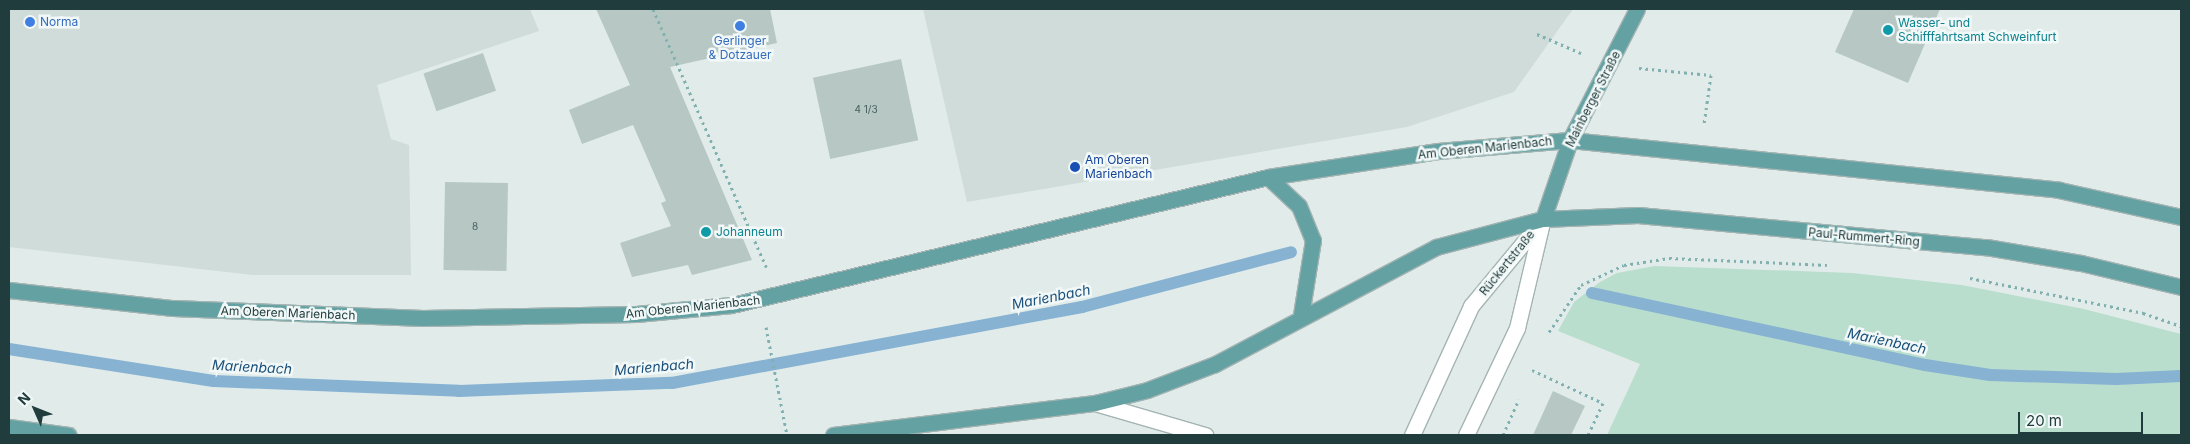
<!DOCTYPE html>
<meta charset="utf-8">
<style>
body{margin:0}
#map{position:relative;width:2190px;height:444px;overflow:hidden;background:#e1ecea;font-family:Inter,sans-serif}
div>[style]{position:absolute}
.built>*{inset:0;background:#cfdcd9}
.green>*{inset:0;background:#b9decd}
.stream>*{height:12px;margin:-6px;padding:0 6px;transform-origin:6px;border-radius:6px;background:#87b2d2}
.building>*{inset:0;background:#b6c7c4;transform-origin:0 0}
.path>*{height:3px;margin-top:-1.5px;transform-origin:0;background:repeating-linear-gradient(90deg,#80b0af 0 2.5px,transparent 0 6.5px)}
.roads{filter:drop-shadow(1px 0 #a4b4b3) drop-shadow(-1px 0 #a4b4b3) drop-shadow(0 1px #a4b4b3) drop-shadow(0 -1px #a4b4b3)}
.minor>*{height:15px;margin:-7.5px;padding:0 7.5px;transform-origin:7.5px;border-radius:7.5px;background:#fff}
.major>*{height:15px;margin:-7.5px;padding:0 7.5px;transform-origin:7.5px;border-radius:7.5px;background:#64a1a2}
.dots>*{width:14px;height:14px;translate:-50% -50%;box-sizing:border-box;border:2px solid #f1f8f7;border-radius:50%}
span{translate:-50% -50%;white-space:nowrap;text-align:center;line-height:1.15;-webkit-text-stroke:5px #f1f8f7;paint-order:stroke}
.number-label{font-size:10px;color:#465f5f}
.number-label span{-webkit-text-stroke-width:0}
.shop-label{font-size:12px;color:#366cbe}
.left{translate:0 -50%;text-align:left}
.culture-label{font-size:12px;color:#0d838f}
.street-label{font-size:12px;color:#213c3d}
.transit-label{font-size:12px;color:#164399}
.water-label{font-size:14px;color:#194f7a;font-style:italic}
.frame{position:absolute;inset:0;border:10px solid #213c3d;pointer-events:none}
.north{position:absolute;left:10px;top:384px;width:50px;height:50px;-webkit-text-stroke:4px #f1f8f7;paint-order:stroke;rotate:314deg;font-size:14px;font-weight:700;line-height:20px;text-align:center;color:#213c3d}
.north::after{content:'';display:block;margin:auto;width:18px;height:22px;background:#213c3d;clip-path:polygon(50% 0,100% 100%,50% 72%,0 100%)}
.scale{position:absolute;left:2018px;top:412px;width:125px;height:22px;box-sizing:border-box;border:2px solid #213c3d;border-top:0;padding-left:6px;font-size:15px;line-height:18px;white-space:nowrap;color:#213c3d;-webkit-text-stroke:4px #f1f8f7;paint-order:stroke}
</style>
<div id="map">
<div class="built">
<div style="clip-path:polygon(9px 9px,530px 9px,539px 31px,377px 85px,391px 139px,409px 145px,411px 275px,252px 275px,9px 247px)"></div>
<div style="clip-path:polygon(923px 9px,1573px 9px,1514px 92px,1407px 127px,967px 202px)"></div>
</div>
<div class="green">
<div style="clip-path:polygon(1655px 266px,1852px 273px,1962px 285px,2084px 309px,2181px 334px,2181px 435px,1607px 435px,1640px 364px,1558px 331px,1574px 302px,1600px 282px,1617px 273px)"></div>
</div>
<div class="stream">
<div style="left:1592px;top:293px;width:341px;rotate:12.2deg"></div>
<div style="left:1925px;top:365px;width:66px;rotate:8.7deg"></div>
<div style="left:1990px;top:375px;width:126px;rotate:1.8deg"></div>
<div style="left:2116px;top:379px;width:65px;rotate:-2.6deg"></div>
<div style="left:9px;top:349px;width:207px;rotate:8.9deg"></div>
<div style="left:214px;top:381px;width:245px;rotate:2.3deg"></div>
<div style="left:459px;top:391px;width:213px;rotate:-2.2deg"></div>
<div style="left:672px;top:383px;width:417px;rotate:-10.5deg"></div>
<div style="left:1082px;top:307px;width:216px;rotate:-14.7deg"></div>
</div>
<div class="building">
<div style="clip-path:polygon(596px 9px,770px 9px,777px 43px,670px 67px,752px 260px,692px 275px,688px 265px,632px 277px,620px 243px,671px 226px,661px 203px,666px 201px,633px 125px,582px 144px,569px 110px,630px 85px)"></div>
<div style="clip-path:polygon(1854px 9px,1940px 9px,1908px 83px,1835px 52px)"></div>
<div style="left:483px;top:53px;width:40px;height:63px;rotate:71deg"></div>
<div style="left:901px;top:59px;width:83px;height:90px;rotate:78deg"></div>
<div style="left:445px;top:182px;width:63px;height:88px;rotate:1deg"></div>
<div style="clip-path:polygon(1553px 391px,1585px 406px,1571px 435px,1533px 435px)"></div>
</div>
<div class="path">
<div style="left:653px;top:9px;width:282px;rotate:66.3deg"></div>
<div style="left:1537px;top:34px;width:48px;rotate:23.4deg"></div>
<div style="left:1639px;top:68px;width:72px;rotate:5.6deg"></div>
<div style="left:1711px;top:75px;width:49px;rotate:98.1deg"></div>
<div style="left:1970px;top:278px;width:177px;rotate:11.4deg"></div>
<div style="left:2143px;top:313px;width:40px;rotate:18.9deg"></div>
<div style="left:766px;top:327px;width:110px;rotate:79deg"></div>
<div style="left:1549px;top:332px;width:57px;rotate:-55.8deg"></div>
<div style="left:1581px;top:285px;width:47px;rotate:-24.9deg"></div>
<div style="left:1624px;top:265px;width:46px;rotate:-8.8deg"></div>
<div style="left:1669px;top:258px;width:158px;rotate:2.5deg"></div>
<div style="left:1532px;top:370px;width:78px;rotate:24.9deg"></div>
<div style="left:1603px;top:403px;width:35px;rotate:115deg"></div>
<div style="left:1503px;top:435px;width:39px;rotate:-66deg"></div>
</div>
<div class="roads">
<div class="minor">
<div style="left:1095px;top:403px;width:115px;rotate:16.2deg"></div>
<div style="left:1412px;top:435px;width:142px;rotate:-65.4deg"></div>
<div style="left:1471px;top:306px;width:113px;rotate:-50.4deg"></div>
<div style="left:1466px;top:435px;width:119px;rotate:-64.5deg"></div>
<div style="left:1517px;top:328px;width:109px;rotate:-76.7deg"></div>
</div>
<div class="major">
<div style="left:1268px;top:177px;width:42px;rotate:43.1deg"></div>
<div style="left:1299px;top:206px;width:37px;rotate:68deg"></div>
<div style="left:1313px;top:240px;width:76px;rotate:99.1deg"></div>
<div style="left:1543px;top:219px;width:83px;rotate:-71.1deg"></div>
<div style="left:1570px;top:140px;width:147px;rotate:-62.9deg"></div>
<div style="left:9px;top:290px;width:165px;rotate:6.3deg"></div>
<div style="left:173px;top:308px;width:250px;rotate:2.3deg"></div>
<div style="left:423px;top:318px;width:213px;rotate:-1.1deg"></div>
<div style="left:636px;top:314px;width:96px;rotate:-5.4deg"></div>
<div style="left:732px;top:305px;width:551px;rotate:-13.43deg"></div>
<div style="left:1268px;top:177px;width:172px;rotate:-8.7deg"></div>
<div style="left:1438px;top:151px;width:132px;rotate:-4.8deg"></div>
<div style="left:1570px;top:140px;width:492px;rotate:5.8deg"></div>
<div style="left:2059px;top:190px;width:125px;rotate:12.5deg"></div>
<div style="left:9px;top:427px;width:60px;rotate:7.7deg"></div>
<div style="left:833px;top:435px;width:264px;rotate:-7deg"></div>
<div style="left:1095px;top:403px;width:54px;rotate:-14deg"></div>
<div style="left:1147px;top:390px;width:73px;rotate:-20.9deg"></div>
<div style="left:1215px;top:364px;width:250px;rotate:-27.9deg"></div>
<div style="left:1436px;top:247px;width:111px;rotate:-14.7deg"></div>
<div style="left:1543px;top:219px;width:95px;rotate:-2.4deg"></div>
<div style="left:1638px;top:215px;width:349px;rotate:5.3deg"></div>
<div style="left:1986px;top:247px;width:96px;rotate:9.6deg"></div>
<div style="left:2081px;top:263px;width:103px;rotate:13.5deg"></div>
</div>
</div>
<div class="dots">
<div style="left:30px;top:22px;background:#3f7fe0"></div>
<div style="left:740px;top:26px;background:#3f7fe0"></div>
<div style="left:1888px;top:30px;background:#0f9aa8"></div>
<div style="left:1075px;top:167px;background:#1a4fb4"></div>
<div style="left:706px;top:232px;background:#0f9aa8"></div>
</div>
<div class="number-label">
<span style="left:866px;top:110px">4 1/3</span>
<span style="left:475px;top:227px">8</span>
</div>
<div class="shop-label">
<span class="left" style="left:40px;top:22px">Norma</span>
<span style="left:740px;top:48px">Gerlinger<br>&amp; Dotzauer</span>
</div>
<div class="culture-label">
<span class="left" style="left:1898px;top:30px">Wasser- und<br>Schifffahrtsamt Schweinfurt</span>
<span class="left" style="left:716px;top:232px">Johanneum</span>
</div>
<div class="street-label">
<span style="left:1593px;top:99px;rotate:-63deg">Mainberger Straße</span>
<span style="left:1485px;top:148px;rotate:-6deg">Am Oberen Marienbach</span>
<span style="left:1864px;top:237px;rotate:5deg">Paul-Rummert-Ring</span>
<span style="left:1507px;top:263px;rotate:-51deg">Rückertstraße</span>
<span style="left:693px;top:307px;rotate:-6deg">Am Oberen Marienbach</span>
<span style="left:288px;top:313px;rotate:2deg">Am Oberen Marienbach</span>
</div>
<div class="transit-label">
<span class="left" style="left:1085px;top:167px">Am Oberen<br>Marienbach</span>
</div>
<div class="water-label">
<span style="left:1051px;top:297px;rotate:-11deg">Marienbach</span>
<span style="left:1887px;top:341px;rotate:12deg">Marienbach</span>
<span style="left:252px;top:367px;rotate:3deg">Marienbach</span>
<span style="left:654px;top:367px;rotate:-5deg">Marienbach</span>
</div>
<div class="frame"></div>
<div class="north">N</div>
<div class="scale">20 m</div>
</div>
